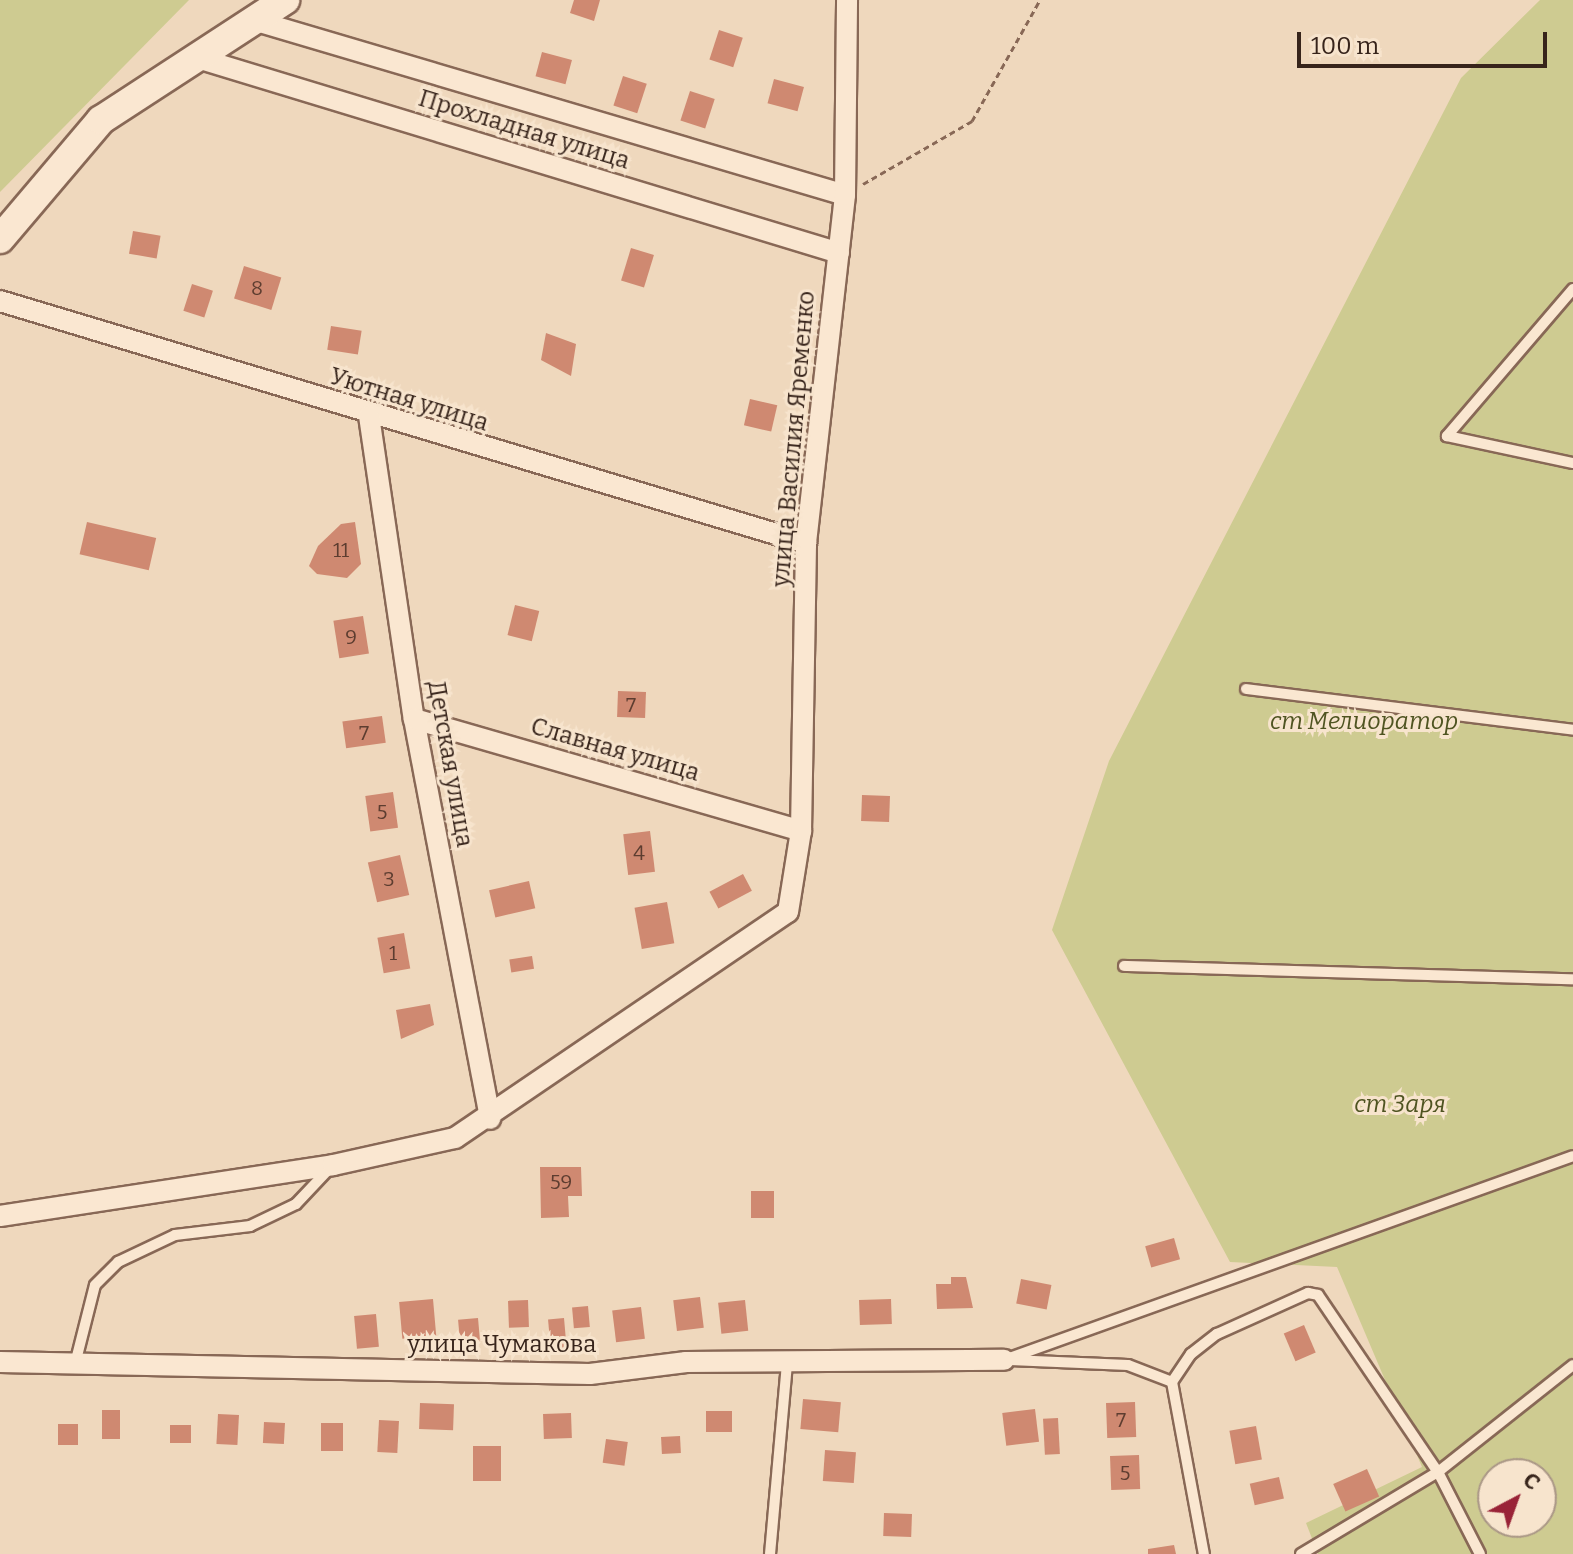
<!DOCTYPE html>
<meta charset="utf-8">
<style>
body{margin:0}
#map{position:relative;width:1573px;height:1554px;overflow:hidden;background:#efd8bd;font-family:Bitter,serif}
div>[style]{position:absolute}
.green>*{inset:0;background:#cecb91}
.building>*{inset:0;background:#cf8971;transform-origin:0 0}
.path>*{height:3px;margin-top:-1.5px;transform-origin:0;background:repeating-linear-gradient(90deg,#886856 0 6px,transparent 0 10px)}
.roads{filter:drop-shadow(2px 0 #886856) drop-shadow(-2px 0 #886856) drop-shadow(0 2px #886856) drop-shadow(0 -2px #886856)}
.service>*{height:10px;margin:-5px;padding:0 5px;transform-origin:5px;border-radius:5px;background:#fae7d1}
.minor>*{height:20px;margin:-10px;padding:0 10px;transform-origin:10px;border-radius:10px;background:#fae7d1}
.secondary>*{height:28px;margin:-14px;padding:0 14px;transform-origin:14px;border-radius:14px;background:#fae7d1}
span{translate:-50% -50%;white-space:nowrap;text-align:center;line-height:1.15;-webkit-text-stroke:6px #f7e4cd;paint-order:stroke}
.number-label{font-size:20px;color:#5d3d30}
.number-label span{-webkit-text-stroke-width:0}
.street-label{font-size:24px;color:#37241b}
.park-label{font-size:24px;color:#4f5421;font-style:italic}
.north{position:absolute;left:1477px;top:1458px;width:80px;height:80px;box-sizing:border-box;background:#f7e4cd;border:2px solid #aa9786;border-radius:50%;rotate:41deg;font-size:22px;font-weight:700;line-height:32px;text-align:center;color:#37241b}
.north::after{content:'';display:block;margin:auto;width:28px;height:36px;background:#992337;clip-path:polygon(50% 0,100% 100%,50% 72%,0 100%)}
.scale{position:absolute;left:1297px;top:32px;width:250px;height:36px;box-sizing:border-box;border:4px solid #37241b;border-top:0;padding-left:10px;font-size:24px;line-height:28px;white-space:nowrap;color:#37241b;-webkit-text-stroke:6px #f7e4cd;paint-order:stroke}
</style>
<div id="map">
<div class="green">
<div style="clip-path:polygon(0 0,189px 0,0 192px)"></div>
<div style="clip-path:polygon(evenodd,1540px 0,1573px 0,1573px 1554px,1318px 1554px,1306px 1523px,1422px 1467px,1337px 1267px,1230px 1262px,1052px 930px,1109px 761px,1461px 78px,1540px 0,1493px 1474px,1541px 1474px,1541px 1522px,1493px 1522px,1493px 1474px)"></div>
</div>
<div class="building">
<div style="clip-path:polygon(574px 0,600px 0,594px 21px,570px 13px)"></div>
<div style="left:719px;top:30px;width:25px;height:31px;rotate:18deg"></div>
<div style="left:542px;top:52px;width:31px;height:25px;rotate:15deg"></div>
<div style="left:623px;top:76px;width:25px;height:31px;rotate:18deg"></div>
<div style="left:774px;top:79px;width:31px;height:25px;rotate:15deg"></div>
<div style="left:690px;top:91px;width:26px;height:31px;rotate:18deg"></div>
<div style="left:133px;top:231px;width:28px;height:23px;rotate:10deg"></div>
<div style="left:631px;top:248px;width:24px;height:34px;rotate:17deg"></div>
<div style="left:244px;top:266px;width:39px;height:34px;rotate:17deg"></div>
<div style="left:192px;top:284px;width:22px;height:28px;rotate:18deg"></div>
<div style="left:331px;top:326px;width:31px;height:24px;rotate:9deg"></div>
<div style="clip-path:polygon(546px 333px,576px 344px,571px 376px,541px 360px)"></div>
<div style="left:750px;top:399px;width:28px;height:27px;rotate:13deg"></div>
<div style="left:87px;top:522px;width:71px;height:33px;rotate:13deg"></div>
<div style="clip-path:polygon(355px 522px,361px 564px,347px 578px,317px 574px,309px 566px,318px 546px,341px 524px)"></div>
<div style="left:515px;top:605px;width:25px;height:31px;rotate:14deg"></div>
<div style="left:363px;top:616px;width:38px;height:30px;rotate:81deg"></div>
<div style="left:618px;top:691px;width:28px;height:26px;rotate:2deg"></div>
<div style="left:382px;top:716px;width:27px;height:40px;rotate:82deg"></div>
<div style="left:393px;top:792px;width:36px;height:28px;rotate:82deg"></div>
<div style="left:862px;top:795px;width:28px;height:26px;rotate:2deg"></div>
<div style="left:650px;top:831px;width:41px;height:27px;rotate:83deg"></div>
<div style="left:400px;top:855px;width:41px;height:33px;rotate:77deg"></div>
<div style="left:743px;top:874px;width:19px;height:38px;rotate:62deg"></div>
<div style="left:529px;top:881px;width:28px;height:41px;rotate:77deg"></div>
<div style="left:667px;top:902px;width:42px;height:33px;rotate:80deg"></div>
<div style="left:404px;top:933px;width:36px;height:27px;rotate:80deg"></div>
<div style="left:532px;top:956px;width:13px;height:23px;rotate:81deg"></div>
<div style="clip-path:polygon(430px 1004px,434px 1025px,401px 1039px,396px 1010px)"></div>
<div style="clip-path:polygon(540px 1167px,581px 1167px,582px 1196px,568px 1196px,569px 1217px,541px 1218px)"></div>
<div style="left:751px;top:1191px;width:23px;height:27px"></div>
<div style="left:1174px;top:1238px;width:22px;height:30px;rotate:74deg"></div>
<div style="clip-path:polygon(951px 1277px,966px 1277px,973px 1308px,937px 1309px,936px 1284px,951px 1284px)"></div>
<div style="left:1021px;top:1279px;width:31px;height:25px;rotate:11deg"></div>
<div style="left:700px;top:1297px;width:31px;height:27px;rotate:83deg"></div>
<div style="left:433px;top:1299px;width:37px;height:34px;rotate:85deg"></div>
<div style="left:891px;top:1299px;width:25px;height:32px;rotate:88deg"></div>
<div style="left:528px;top:1300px;width:27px;height:20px;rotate:88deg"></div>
<div style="left:745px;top:1300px;width:31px;height:27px;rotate:84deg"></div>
<div style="left:588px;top:1306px;width:21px;height:16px;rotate:85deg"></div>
<div style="left:641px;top:1307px;width:32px;height:29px;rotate:83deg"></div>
<div style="left:376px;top:1314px;width:33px;height:22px;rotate:85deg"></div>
<div style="left:478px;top:1318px;width:23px;height:20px;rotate:85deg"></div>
<div style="left:564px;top:1318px;width:34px;height:16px;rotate:85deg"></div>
<div style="left:1304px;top:1325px;width:30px;height:22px;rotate:67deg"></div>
<div style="left:803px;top:1399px;width:38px;height:30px;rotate:5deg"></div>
<div style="left:1135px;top:1402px;width:35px;height:29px;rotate:88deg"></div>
<div style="left:420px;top:1403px;width:34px;height:26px;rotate:2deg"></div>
<div style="left:1035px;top:1409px;width:33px;height:33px;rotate:83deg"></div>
<div style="left:102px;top:1410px;width:18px;height:29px"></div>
<div style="left:706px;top:1411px;width:26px;height:21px"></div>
<div style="left:571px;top:1413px;width:25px;height:28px;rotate:88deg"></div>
<div style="left:218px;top:1414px;width:21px;height:30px;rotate:3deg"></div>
<div style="left:1058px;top:1418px;width:36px;height:15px;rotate:87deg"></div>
<div style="left:379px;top:1420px;width:20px;height:32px;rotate:3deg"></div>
<div style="left:264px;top:1422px;width:21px;height:21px;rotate:3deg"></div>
<div style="left:321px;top:1423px;width:22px;height:28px"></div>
<div style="left:58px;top:1424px;width:20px;height:21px"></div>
<div style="left:191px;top:1425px;width:18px;height:21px;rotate:90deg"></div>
<div style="left:1256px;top:1426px;width:34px;height:27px;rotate:80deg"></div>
<div style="left:680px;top:1436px;width:17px;height:19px;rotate:87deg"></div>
<div style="left:606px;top:1439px;width:22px;height:24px;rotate:8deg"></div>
<div style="left:473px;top:1446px;width:28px;height:35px"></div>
<div style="left:825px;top:1450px;width:31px;height:31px;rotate:4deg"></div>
<div style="left:1139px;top:1455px;width:34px;height:29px;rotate:88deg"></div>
<div style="left:1367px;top:1469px;width:30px;height:37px;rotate:66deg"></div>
<div style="left:1279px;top:1477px;width:22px;height:30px;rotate:77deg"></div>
<div style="left:884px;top:1513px;width:28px;height:23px;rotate:2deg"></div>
<div style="clip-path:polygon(1174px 1545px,1176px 1554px,1148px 1554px,1148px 1549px)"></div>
</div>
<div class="path">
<div style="left:863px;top:184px;width:126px;rotate:-30deg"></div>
<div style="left:972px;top:121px;width:139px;rotate:-60.7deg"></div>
</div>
<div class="roads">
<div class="service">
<div style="left:1573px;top:289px;width:194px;rotate:130.6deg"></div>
<div style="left:1447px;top:436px;width:129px;rotate:12.1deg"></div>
<div style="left:1246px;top:689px;width:330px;rotate:7.1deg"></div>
<div style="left:1124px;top:966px;width:449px;rotate:1.7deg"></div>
<div style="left:1004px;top:1360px;width:604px;rotate:-19.72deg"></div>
<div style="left:1010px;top:1360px;width:118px;rotate:2.4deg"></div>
<div style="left:1128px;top:1365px;width:47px;rotate:21.1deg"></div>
<div style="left:1172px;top:1382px;width:175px;rotate:79.5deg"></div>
<div style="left:75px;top:1364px;width:81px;rotate:-75.8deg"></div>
<div style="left:95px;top:1285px;width:33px;rotate:-45deg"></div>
<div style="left:118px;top:1262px;width:63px;rotate:-25.3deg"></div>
<div style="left:175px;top:1235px;width:76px;rotate:-6.8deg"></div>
<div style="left:250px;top:1226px;width:51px;rotate:-25.6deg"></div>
<div style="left:296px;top:1204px;width:48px;rotate:-46.7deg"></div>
<div style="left:1172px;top:1382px;width:34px;rotate:-56deg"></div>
<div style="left:1191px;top:1354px;width:33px;rotate:-38deg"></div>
<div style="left:1217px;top:1334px;width:100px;rotate:-24.3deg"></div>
<div style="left:1308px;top:1293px;width:10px;rotate:11deg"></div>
<div style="left:1318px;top:1295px;width:214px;rotate:55.9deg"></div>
<div style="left:1438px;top:1472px;width:92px;rotate:62.9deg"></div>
<div style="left:770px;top:1554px;width:193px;rotate:-84.9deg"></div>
<div style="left:1301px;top:1554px;width:160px;rotate:-30.9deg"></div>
<div style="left:1438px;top:1472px;width:172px;rotate:-38.4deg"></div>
</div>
<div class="minor">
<div style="left:253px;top:20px;width:617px;rotate:16.47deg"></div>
<div style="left:194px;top:57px;width:674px;rotate:16.9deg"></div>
<div style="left:0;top:301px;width:842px;rotate:16.71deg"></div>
<div style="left:369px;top:416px;width:306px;rotate:81.6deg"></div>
<div style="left:414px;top:719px;width:407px;rotate:79.2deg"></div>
<div style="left:414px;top:719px;width:403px;rotate:16.1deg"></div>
<div style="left:0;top:1216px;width:337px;rotate:-8.7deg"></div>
<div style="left:333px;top:1165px;width:125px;rotate:-12.5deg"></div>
<div style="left:455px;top:1138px;width:402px;rotate:-34.2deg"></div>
<div style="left:788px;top:912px;width:82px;rotate:-80.9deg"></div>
<div style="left:801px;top:831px;width:288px;rotate:-89deg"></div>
<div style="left:806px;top:543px;width:350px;rotate:-83.6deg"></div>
<div style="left:845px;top:195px;width:195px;rotate:-89.4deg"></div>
<div style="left:0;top:1362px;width:590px;rotate:1.17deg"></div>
<div style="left:590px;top:1374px;width:97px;rotate:-7.1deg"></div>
<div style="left:686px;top:1362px;width:318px;rotate:-0.4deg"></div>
</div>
<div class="secondary">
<div style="left:0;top:239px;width:156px;rotate:-49.7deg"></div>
<div style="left:101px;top:120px;width:220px;rotate:-33.1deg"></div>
</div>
</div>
<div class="number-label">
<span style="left:257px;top:288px">8</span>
<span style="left:341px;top:550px">11</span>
<span style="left:351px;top:637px">9</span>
<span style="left:631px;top:705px">7</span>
<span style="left:364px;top:733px">7</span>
<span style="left:382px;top:812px">5</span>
<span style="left:639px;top:853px">4</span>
<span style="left:389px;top:879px">3</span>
<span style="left:393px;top:953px">1</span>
<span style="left:561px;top:1182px">59</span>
<span style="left:1121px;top:1420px">7</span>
<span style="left:1125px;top:1473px">5</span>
</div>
<div class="street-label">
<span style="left:524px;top:130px;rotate:17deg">Прохладная улица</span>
<span style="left:409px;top:400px;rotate:17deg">Уютная улица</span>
<span style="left:794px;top:439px;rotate:-85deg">улица Василия Яременко</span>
<span style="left:615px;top:750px;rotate:16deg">Славная улица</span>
<span style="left:450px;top:764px;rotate:80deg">Детская улица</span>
<span style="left:502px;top:1345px">улица Чумакова</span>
</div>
<div class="park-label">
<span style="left:1364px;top:722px">ст Мелиоратор</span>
<span style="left:1400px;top:1105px">ст Заря</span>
</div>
<div class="north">С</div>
<div class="scale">100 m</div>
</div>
